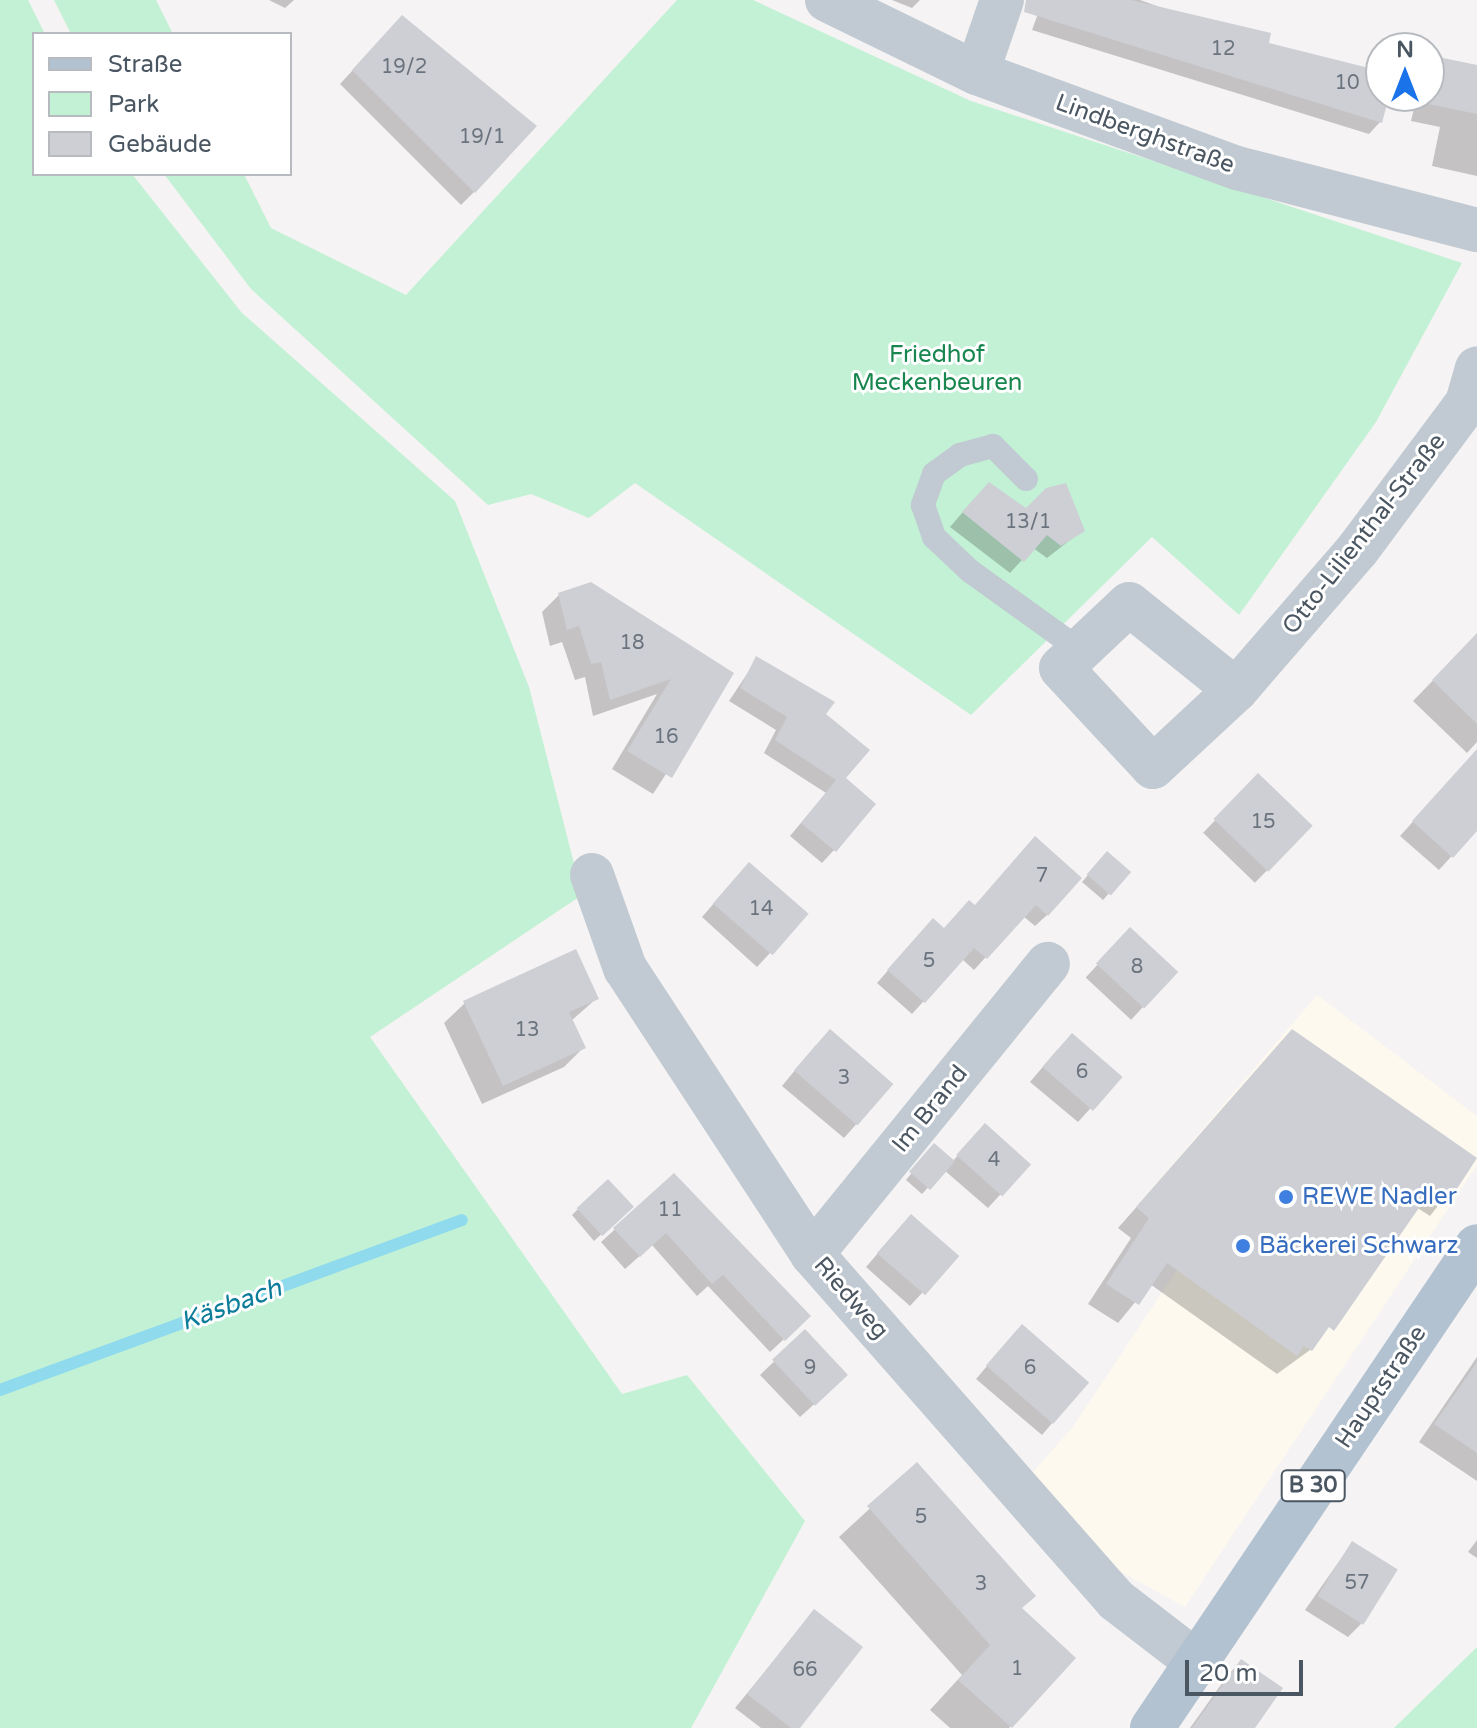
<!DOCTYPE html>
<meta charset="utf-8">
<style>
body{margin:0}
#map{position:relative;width:1477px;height:1728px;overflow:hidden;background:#f5f3f3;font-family:"Varela Round",sans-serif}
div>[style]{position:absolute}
.commercial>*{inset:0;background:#fdf9ef}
.green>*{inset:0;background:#c3f1d5}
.shadow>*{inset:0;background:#0003;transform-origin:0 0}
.stream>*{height:12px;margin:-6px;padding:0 6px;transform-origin:6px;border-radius:6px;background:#90daee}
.building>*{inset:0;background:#cdcfd5;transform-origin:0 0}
.lane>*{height:24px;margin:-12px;padding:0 12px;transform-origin:12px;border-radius:12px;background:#c1cad2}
.street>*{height:44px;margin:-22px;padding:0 22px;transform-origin:22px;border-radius:22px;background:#c1cad2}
.primary>*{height:44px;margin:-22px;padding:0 22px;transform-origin:22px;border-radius:22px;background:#b3c2d1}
.dots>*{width:22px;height:22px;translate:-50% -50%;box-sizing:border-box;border:4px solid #fff;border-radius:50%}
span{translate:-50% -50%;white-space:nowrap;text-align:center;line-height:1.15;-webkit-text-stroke:6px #fff;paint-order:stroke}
.number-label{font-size:20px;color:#6b747e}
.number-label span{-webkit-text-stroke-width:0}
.shield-label span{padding:2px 6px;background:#fff;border:2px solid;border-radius:6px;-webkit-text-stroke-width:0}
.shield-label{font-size:22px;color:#4a5661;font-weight:700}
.street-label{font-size:24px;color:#4a5661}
.park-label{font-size:24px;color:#17864f}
.shop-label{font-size:24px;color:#366cbe}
.left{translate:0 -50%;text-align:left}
.water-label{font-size:26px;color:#0c7c9b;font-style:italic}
.legend{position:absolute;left:32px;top:32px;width:260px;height:144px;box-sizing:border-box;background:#fff;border:2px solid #b7bbc0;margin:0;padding:10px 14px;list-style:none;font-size:24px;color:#4a5661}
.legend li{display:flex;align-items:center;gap:16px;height:40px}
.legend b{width:40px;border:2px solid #b7bbc0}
.north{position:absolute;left:1365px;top:32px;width:80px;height:80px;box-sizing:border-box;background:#fff;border:2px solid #b7bbc0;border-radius:50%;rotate:0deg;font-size:22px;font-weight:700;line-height:32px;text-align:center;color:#4a5661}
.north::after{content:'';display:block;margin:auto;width:28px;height:36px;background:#1a73e8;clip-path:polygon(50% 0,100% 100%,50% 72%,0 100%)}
.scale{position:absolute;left:1185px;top:1660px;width:118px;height:36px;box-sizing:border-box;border:4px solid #4a5661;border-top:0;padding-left:10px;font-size:24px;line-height:28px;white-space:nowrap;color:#4a5661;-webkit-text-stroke:6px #fff;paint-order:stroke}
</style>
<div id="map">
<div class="commercial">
<div style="clip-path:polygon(1317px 995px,1477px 1116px,1477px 1165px,1185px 1607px,1114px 1568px,1030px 1475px,1072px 1428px,1181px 1264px,1186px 1250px,1136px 1207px)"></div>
</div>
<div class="green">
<div style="clip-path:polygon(0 0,28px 0,45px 34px,34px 34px,34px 174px,132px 174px,242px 313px,455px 501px,529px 687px,582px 895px,370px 1037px,622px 1394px,687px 1375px,805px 1521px,691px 1728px,0 1728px)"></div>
<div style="clip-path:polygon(54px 0,156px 0,173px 34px,71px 34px)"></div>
<div style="clip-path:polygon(677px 0,753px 0,971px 101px,1462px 263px,1376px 422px,1239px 615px,1152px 537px,971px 715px,635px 483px,589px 518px,531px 494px,488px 505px,251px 289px,164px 174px,244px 174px,271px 228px,406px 295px)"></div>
<div style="clip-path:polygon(1477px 1647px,1477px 1728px,1394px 1728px)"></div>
</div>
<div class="shadow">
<div style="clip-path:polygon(269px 0,294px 0,285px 8px)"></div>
<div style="clip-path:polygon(892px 0,920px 0,912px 8px)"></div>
<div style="clip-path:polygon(1043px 0,1140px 0,1266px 45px,1381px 73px,1381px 96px,1387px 96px,1380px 122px,1369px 134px,1032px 30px)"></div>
<div style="clip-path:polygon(389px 31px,474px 192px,461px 205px,340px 84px)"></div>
<div style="clip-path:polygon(1438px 59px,1477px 67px,1477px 176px,1432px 166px,1440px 127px,1411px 121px,1417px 96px,1429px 96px,1429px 69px)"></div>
<div style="clip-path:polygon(975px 498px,1026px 510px,1083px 530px,1047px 558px,1033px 548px,1010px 573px,950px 527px)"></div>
<div style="clip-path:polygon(559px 595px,731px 674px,653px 794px,612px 769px,657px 694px,593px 716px,585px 677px,575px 680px,562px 642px,550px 646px,542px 612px)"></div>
<div style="clip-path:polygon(1477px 635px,1477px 742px,1467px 753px,1413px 701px)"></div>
<div style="clip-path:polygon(757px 659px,824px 714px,843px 779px,834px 850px,822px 863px,790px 836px,826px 793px,764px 753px,776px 730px,729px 701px)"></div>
<div style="clip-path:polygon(1477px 770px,1477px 828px,1439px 870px,1400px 836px,1455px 775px)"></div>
<div style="left:1258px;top:776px;width:72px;height:79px;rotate:44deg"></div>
<div style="clip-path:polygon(1024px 851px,1047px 915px,1035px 926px,1023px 916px,974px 970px,962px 959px,912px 1014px,877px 983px,921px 933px,944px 930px,974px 907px)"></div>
<div style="clip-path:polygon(1101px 860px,1128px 872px,1103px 900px,1082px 882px)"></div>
<div style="clip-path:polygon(736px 878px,770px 953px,757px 967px,702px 917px)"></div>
<div style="left:1130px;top:930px;width:62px;height:65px;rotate:43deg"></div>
<div style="clip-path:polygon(597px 998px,571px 1021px,584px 1047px,564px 1067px,482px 1104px,444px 1023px,465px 1003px)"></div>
<div style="clip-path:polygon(1292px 1031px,1475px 1159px,1430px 1216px,1416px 1207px,1310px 1350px,1277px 1374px,1150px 1284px,1118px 1323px,1088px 1304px,1131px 1238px,1118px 1228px)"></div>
<div style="clip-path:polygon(816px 1045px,892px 1084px,844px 1138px,782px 1086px)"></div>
<div style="clip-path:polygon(1058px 1049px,1119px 1077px,1078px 1122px,1030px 1082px)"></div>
<div style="clip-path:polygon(972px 1139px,1028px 1164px,988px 1208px,944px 1170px,922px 1194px,906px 1180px,929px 1152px,952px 1162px)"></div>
<div style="clip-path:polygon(674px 1176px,809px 1316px,770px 1352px,708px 1286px,697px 1296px,652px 1245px,625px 1269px,601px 1242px)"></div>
<div style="clip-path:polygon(631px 1207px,594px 1241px,572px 1215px,578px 1209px)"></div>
<div style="clip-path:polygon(898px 1230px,956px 1256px,910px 1306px,866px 1267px)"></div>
<div style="clip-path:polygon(805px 1332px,832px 1388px,800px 1417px,760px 1375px)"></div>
<div style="clip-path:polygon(1010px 1339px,1087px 1382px,1042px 1435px,976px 1379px)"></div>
<div style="clip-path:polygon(1477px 1357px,1477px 1481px,1419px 1442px)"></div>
<div style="clip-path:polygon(917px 1465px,1020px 1609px,1073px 1658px,1009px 1728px,950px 1728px,930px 1710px,962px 1675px,839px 1537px)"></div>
<div style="clip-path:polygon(1477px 1540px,1477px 1558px,1468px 1552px)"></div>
<div style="clip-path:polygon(1352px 1543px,1361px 1624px,1348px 1637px,1305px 1610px)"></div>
<div style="clip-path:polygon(814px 1612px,797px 1728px,761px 1728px,735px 1708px)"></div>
<div style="clip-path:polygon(1241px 1661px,1253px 1728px,1190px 1728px,1228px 1675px)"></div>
</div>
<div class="stream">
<div style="left:0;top:1390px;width:492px;rotate:-20.2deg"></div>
</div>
<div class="building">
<div style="clip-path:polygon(1026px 0,1131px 0,1271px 33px,1269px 43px,1381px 71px,1381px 96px,1389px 96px,1382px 123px,1024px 12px)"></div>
<div style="clip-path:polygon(402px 15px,537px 126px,475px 193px,352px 70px)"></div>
<div style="clip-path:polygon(1438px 57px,1477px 65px,1477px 114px,1428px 104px)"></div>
<div style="clip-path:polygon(989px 482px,1026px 508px,1046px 488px,1066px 483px,1085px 531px,1061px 546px,1047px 535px,1024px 562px,962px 512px)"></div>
<div style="clip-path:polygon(591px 582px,734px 673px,672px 778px,627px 751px,671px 679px,610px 700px,601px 662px,591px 664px,579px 626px,567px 630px,558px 593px)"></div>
<div style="clip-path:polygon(1477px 633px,1477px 724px,1432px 680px)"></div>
<div style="clip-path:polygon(756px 656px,835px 702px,826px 714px,870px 750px,846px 778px,876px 804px,836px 852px,801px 823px,836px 780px,775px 740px,787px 717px,740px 688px)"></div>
<div style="clip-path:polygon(1477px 749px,1477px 831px,1453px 858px,1412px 821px)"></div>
<div style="left:1258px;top:773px;width:76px;height:64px;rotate:44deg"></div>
<div style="clip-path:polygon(1035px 836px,1082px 878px,1048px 916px,1036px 905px,987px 959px,974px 948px,925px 1003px,887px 970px,933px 918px,944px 928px,969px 900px,975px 905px)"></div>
<div style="left:1107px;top:851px;width:32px;height:31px;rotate:41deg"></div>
<div style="left:749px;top:862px;width:79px;height:55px;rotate:41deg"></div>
<div style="left:1130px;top:927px;width:66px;height:50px;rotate:43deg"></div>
<div style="clip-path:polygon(576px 949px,599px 999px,569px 1012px,586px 1048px,503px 1086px,463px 1001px)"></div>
<div style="left:830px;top:1029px;width:84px;height:55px;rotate:41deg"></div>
<div style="clip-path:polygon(1292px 1029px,1477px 1158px,1451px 1198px,1434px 1186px,1334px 1331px,1329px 1327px,1312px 1351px,1304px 1346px,1297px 1356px,1167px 1263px,1139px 1305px,1106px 1284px,1149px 1218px,1136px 1207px)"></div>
<div style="left:1072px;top:1033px;width:67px;height:45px;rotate:41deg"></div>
<div style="left:985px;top:1123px;width:62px;height:43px;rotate:42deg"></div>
<div style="left:934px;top:1143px;width:28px;height:38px;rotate:41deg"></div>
<div style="clip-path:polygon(674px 1173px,811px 1316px,785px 1341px,723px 1275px,712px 1284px,666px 1233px,640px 1257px,613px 1228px)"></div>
<div style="left:608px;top:1179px;width:38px;height:43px;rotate:47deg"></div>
<div style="left:911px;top:1214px;width:64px;height:52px;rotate:41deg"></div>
<div style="left:1022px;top:1324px;width:89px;height:55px;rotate:41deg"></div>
<div style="left:805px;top:1329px;width:63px;height:45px;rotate:47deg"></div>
<div style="clip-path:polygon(1477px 1362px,1477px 1453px,1434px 1424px)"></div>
<div style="clip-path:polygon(917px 1462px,1036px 1596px,1022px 1608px,1076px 1658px,1012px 1728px,958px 1680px,990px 1645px,867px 1506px)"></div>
<div style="left:1352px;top:1541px;width:54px;height:65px;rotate:32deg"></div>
<div style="clip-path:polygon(814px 1609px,863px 1647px,800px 1728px,791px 1728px,747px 1694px)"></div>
<div style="clip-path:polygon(1241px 1659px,1283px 1688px,1255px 1728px,1192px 1728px)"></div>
</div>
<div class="lane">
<div style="left:1026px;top:479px;width:47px;rotate:-135deg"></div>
<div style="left:993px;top:446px;width:34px;rotate:165deg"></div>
<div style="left:960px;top:455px;width:32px;rotate:144deg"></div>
<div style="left:934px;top:474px;width:33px;rotate:110deg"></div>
<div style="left:923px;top:505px;width:34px;rotate:71deg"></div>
<div style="left:934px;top:537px;width:50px;rotate:43.4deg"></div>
<div style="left:970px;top:571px;width:135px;rotate:35.7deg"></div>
</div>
<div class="street">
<div style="left:827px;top:0;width:167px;rotate:26deg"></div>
<div style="left:977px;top:73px;width:277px;rotate:20.1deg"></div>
<div style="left:1237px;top:168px;width:248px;rotate:14.5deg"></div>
<div style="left:977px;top:73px;width:77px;rotate:-71.1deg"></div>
<div style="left:1236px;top:690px;width:137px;rotate:-141.2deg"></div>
<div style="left:1129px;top:604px;width:93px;rotate:136.7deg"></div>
<div style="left:1061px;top:668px;width:135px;rotate:47.1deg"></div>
<div style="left:1153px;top:767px;width:113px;rotate:-42.9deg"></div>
<div style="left:1236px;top:690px;width:186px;rotate:-49.1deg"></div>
<div style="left:1358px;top:549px;width:182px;rotate:-53.3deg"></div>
<div style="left:1467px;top:403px;width:36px;rotate:-74deg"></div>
<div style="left:592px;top:875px;width:99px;rotate:70.5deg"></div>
<div style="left:625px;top:968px;width:342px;rotate:56.8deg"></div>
<div style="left:812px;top:1254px;width:461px;rotate:48.7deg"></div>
<div style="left:1116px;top:1600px;width:98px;rotate:37.6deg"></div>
<div style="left:812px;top:1254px;width:374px;rotate:-50.9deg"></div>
</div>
<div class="primary">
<div style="left:1152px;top:1728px;width:581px;rotate:-56.01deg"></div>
</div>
<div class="dots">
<div style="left:1286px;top:1197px;background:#3f7fe0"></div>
<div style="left:1243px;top:1246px;background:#3f7fe0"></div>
</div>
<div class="number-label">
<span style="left:1223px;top:49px">12</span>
<span style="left:404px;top:67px">19/2</span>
<span style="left:1347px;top:83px">10</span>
<span style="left:482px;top:137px">19/1</span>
<span style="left:1028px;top:522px">13/1</span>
<span style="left:632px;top:643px">18</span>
<span style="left:666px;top:737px">16</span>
<span style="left:1263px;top:822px">15</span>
<span style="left:1042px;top:876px">7</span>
<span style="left:761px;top:909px">14</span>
<span style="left:929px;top:961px">5</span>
<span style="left:1137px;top:967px">8</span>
<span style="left:527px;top:1030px">13</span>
<span style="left:1082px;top:1072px">6</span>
<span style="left:844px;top:1078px">3</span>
<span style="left:994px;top:1160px">4</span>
<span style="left:670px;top:1210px">11</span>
<span style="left:810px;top:1368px">9</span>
<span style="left:1030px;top:1368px">6</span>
<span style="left:921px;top:1517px">5</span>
<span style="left:1357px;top:1583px">57</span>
<span style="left:981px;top:1584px">3</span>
<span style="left:1017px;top:1669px">1</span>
<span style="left:805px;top:1670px">66</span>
</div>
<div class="shield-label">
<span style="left:1313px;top:1486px">B 30</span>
</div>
<div class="street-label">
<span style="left:1145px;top:134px;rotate:20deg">Lindberghstraße</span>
<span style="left:1364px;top:534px;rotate:-52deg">Otto-Lilienthal-Straße</span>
<span style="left:930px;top:1109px;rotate:-51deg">Im Brand</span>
<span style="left:851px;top:1298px;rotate:49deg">Riedweg</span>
<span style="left:1381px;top:1387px;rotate:-56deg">Hauptstraße</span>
</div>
<div class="park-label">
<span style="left:937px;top:369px">Friedhof<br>Meckenbeuren</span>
</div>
<div class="shop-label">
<span class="left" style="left:1302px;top:1197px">REWE Nadler</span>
<span class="left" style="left:1259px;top:1246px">Bäckerei Schwarz</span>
</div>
<div class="water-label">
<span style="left:231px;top:1305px;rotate:-20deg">Käsbach</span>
</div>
<ul class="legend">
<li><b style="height:10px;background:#b3c2d1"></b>Straße</li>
<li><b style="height:22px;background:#c3f1d5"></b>Park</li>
<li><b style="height:22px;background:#cdcfd5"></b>Gebäude</li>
</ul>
<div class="north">N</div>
<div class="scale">20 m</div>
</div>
